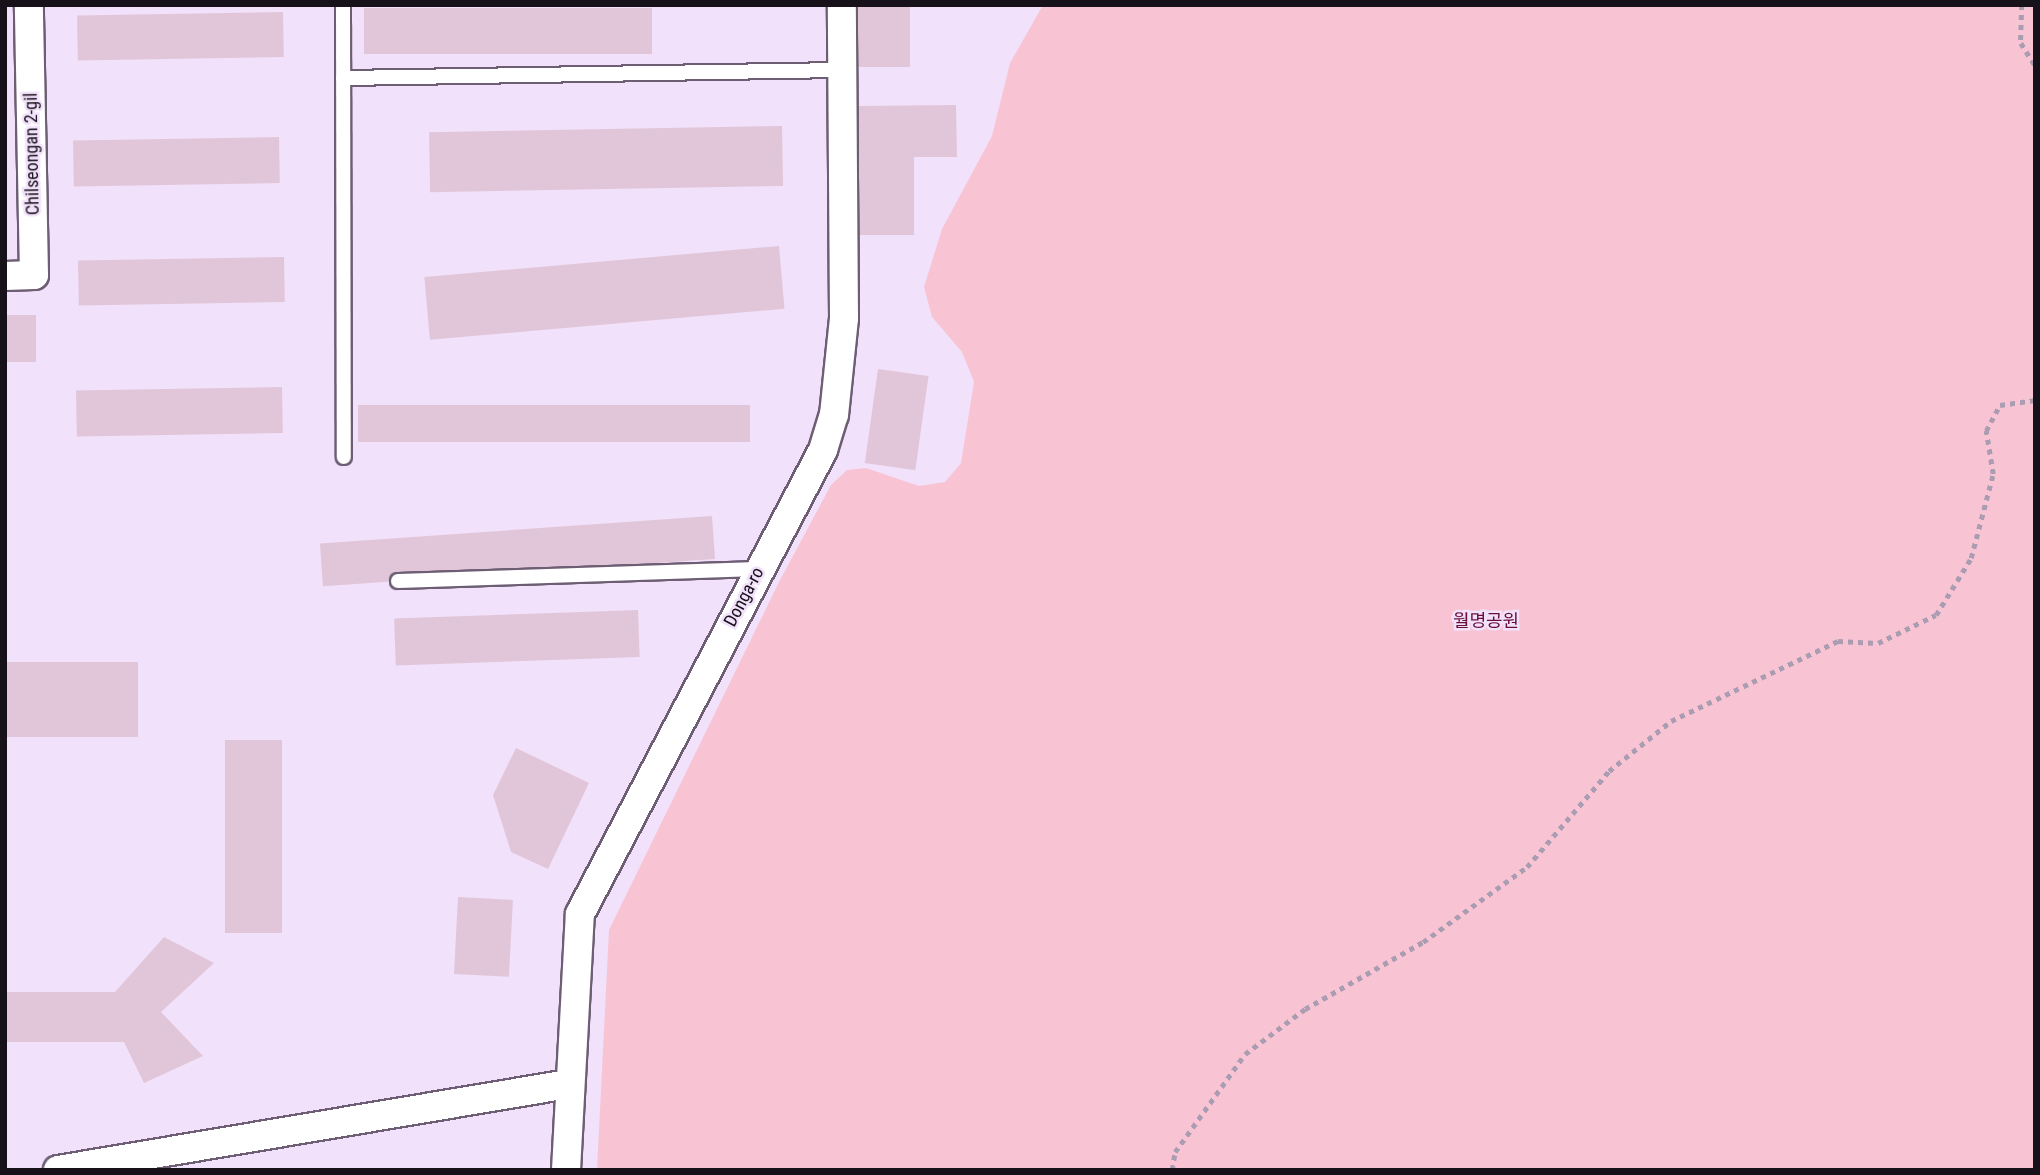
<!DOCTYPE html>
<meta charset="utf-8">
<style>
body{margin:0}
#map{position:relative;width:2040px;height:1175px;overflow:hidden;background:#f2e1fa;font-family:"Roboto Condensed","Noto Sans KR",sans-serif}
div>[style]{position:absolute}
.green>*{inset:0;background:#f8c4d4}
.building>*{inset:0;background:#e1c6d9;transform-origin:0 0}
.path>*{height:4.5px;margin-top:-2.25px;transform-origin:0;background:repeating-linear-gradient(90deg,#aa9db1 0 5px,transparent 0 10px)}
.roads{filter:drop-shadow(2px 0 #6d5e74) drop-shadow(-2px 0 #6d5e74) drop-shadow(0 2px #6d5e74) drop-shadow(0 -2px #6d5e74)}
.lane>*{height:14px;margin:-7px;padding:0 7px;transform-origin:7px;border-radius:7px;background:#fff}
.street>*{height:28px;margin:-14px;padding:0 14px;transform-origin:14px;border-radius:14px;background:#fff}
span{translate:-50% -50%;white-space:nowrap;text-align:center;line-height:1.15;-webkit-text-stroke:5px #f2e1fa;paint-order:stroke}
.street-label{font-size:18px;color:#17111a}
.park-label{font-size:18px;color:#6a0f3a}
.frame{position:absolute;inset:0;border:7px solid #17111a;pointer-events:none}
</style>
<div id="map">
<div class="green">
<div style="clip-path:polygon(1043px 5px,2035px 5px,2035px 1170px,597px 1170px,609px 930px,779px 582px,831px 485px,847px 470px,866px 468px,919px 486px,945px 482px,961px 463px,974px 382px,962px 352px,932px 317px,924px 287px,942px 229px,992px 136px,1010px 63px)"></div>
</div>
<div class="building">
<div style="left:851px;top:5px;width:59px;height:62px"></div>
<div style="left:652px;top:8px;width:46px;height:288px;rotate:90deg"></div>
<div style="left:283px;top:12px;width:45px;height:206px;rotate:89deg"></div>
<div style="clip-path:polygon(956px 105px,957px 157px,914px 157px,914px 235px,856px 235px,855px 106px)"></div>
<div style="left:782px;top:126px;width:60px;height:353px;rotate:89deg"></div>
<div style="left:279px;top:137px;width:46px;height:206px;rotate:89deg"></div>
<div style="left:779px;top:246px;width:63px;height:356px;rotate:85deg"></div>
<div style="left:284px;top:257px;width:45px;height:206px;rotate:89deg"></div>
<div style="left:5px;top:315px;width:31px;height:47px"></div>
<div style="left:878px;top:369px;width:51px;height:95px;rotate:8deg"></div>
<div style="left:282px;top:387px;width:46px;height:206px;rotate:89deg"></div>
<div style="left:358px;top:405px;width:392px;height:37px"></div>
<div style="left:712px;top:516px;width:43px;height:393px;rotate:86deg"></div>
<div style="left:638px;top:610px;width:47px;height:244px;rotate:88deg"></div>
<div style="left:5px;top:662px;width:133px;height:75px"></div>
<div style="left:225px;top:740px;width:57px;height:193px"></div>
<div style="clip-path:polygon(516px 748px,589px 783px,548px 869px,511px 852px,493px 795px)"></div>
<div style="left:458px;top:897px;width:55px;height:77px;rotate:3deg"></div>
<div style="clip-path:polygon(164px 937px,214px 963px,161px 1012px,203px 1056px,144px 1083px,124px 1042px,5px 1042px,5px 992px,115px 992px)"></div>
</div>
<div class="path">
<div style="left:2022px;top:5px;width:38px;rotate:92deg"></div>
<div style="left:2021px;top:43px;width:26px;rotate:58deg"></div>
<div style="left:1172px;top:1170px;width:18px;rotate:-81deg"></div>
<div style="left:1175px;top:1152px;width:120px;rotate:-54.5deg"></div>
<div style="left:1245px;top:1054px;width:75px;rotate:-36.9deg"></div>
<div style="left:1305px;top:1009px;width:136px;rotate:-29.6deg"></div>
<div style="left:1423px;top:942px;width:128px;rotate:-35.8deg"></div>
<div style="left:1527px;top:867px;width:126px;rotate:-49.5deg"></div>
<div style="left:1609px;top:771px;width:80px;rotate:-38.9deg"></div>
<div style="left:1671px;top:721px;width:185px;rotate:-25.6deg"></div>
<div style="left:1838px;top:641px;width:40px;rotate:2.9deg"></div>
<div style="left:1878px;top:643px;width:64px;rotate:-25.8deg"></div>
<div style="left:1936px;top:615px;width:67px;rotate:-58.4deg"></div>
<div style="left:1971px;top:558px;width:87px;rotate:-75.3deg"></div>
<div style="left:1993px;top:474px;width:44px;rotate:-99.2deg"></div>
<div style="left:1986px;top:431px;width:30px;rotate:-62deg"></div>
<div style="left:2000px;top:405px;width:35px;rotate:-8deg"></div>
</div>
<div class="roads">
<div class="lane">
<div style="left:343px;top:5px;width:452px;rotate:89.9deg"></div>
<div style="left:343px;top:78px;width:500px;rotate:-0.92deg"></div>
<div style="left:398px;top:581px;width:360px;rotate:-1.9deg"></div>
</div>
<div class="street">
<div style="left:5px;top:276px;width:29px;rotate:-2deg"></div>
<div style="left:34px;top:275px;width:270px;rotate:-91.1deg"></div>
<div style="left:58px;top:1170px;width:517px;rotate:-9.57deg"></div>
<div style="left:566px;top:1170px;width:256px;rotate:-86.9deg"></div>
<div style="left:580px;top:914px;width:524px;rotate:-62.36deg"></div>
<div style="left:823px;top:450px;width:37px;rotate:-73deg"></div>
<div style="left:834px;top:415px;width:98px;rotate:-84.1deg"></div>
<div style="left:844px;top:318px;width:313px;rotate:-90.4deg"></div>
</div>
</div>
<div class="street-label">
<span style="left:32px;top:154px;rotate:-91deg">Chilseongan 2-gil</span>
<span style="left:744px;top:597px;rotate:-62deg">Donga-ro</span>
</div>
<div class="park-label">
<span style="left:1486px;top:621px">월명공원</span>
</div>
<div class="frame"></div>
</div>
